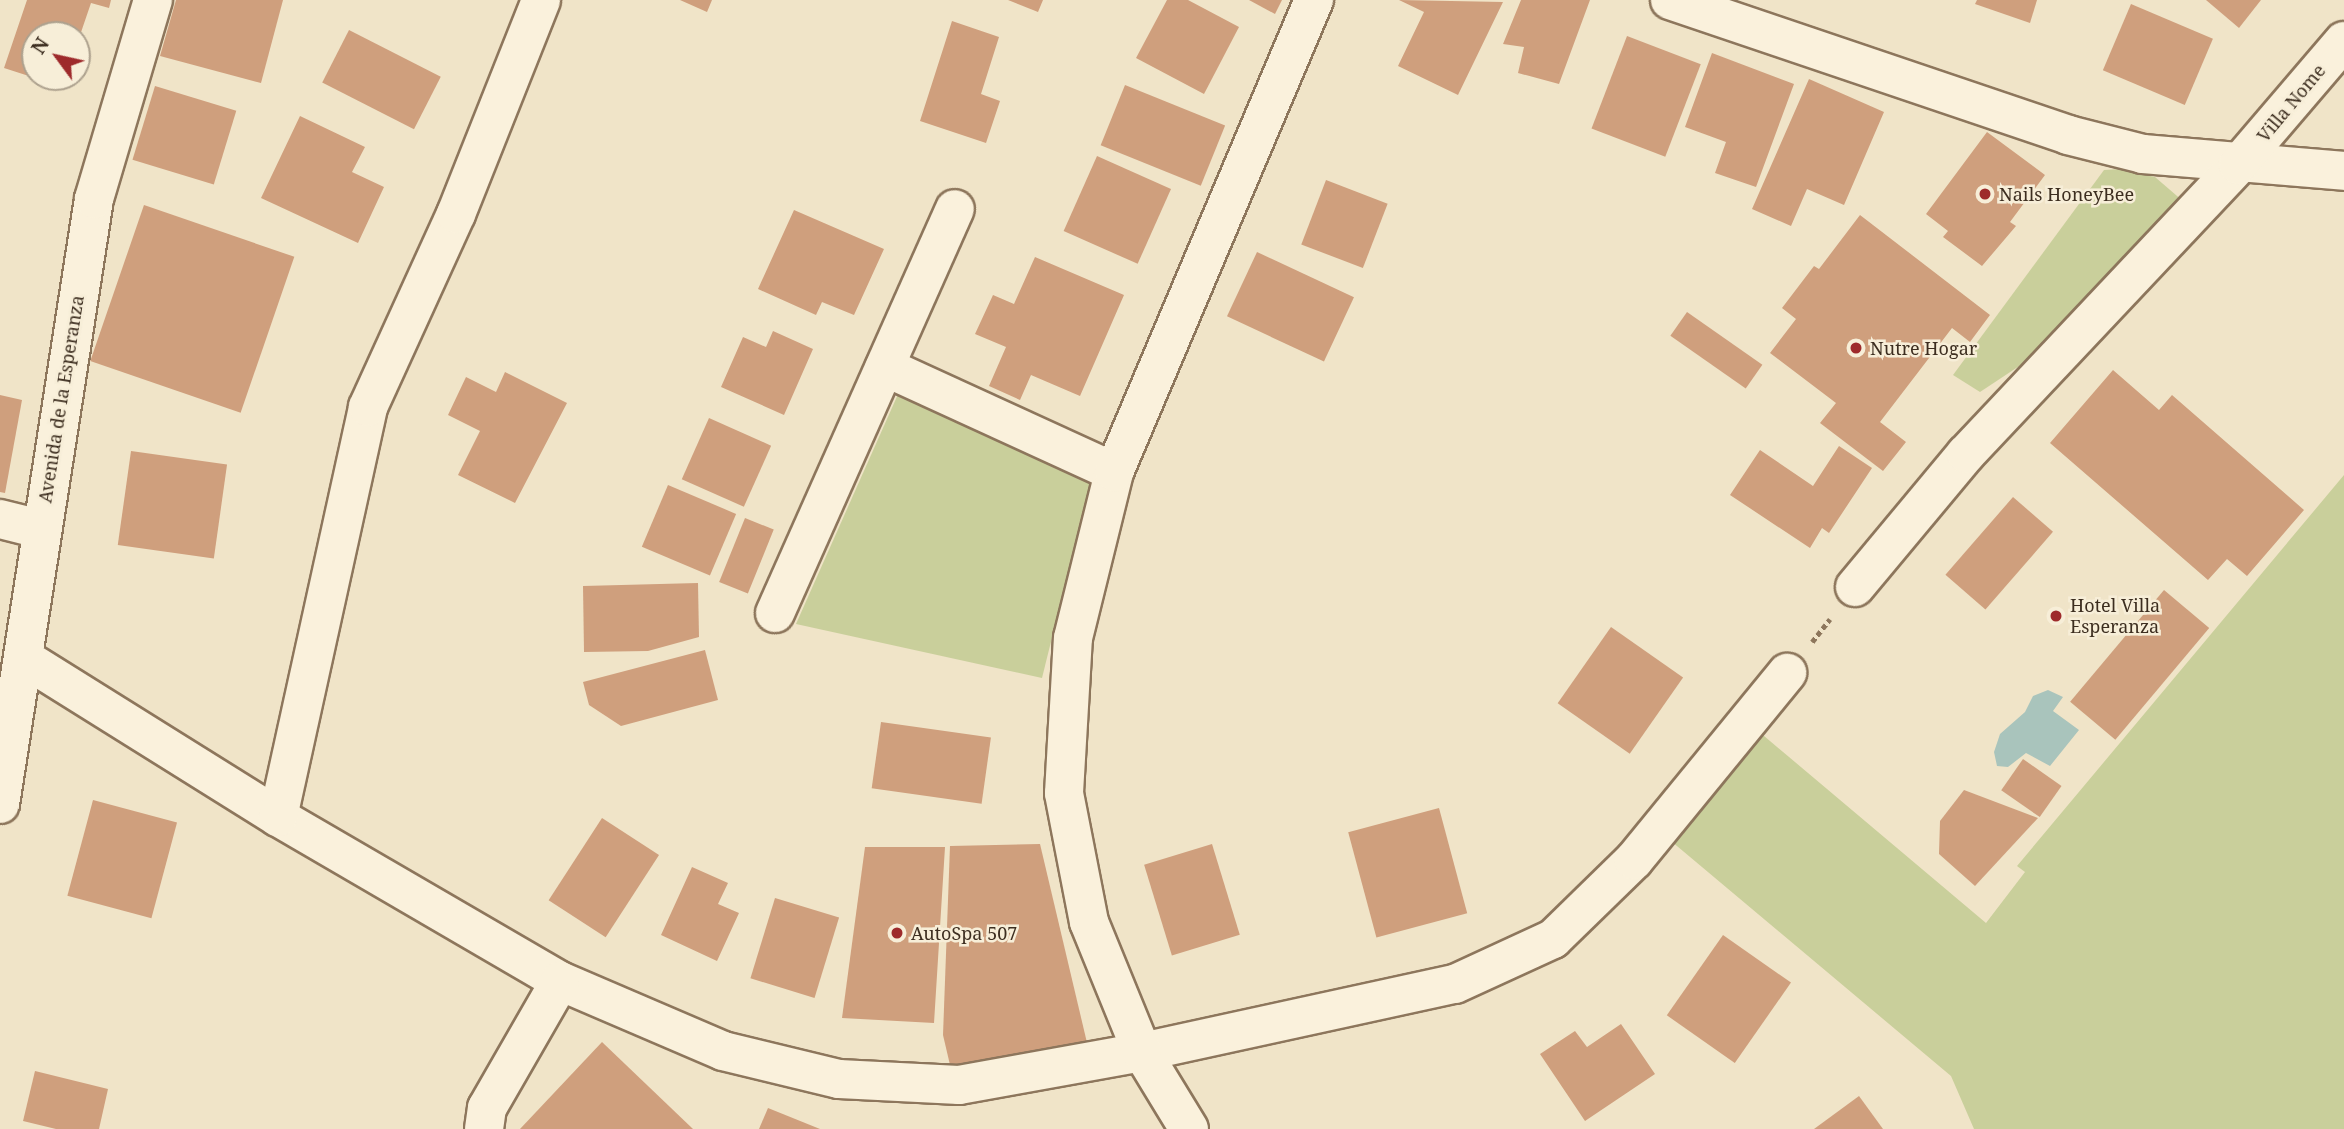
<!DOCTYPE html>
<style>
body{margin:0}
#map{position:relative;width:2344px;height:1129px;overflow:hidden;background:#f0e4c8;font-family:"Noto Serif",serif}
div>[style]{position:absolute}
.green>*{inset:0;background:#c9cf9b}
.water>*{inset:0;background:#a9c4bc}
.building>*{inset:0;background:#cf9f7d;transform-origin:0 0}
.path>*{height:4.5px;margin-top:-2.25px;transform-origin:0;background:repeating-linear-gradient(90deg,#8d765c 0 5px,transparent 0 8.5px)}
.roads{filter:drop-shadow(2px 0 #8d765c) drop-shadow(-2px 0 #8d765c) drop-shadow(0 2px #8d765c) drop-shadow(0 -2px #8d765c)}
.minor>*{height:38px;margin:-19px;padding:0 19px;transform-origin:19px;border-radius:19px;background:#faf1dc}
.tertiary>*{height:38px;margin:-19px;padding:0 19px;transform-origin:19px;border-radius:19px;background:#faf1dc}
.dots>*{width:19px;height:19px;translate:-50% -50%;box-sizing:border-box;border:4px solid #f7eed8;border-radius:50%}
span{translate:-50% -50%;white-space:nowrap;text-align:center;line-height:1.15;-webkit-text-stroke:5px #f7eed8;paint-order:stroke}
.street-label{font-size:18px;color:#3d2e20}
.poi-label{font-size:18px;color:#3d2e20}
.left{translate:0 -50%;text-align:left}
.north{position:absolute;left:21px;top:21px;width:70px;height:70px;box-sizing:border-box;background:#f7eed8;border:2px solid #ada18e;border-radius:50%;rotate:303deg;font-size:19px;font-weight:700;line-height:28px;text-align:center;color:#3d2e20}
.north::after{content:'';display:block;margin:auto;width:24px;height:32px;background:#9e2a2b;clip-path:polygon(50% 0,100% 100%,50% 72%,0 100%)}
</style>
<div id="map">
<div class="green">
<div style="clip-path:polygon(2120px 169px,2155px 177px,2191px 208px,2051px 345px,1980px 392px,1953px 375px,2104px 170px)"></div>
<div style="clip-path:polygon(899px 392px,1092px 476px,1042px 678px,796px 624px)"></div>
<div style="clip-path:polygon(2344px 475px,2344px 1129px,1974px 1129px,1951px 1076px,1671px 841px,1757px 730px,1986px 923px,2025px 872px,2017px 866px)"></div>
</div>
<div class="water">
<div style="clip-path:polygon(2048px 690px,2063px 697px,2053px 711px,2079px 730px,2050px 766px,2026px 753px,2008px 767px,1997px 766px,1994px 752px,2000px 734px,2025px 712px,2033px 696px)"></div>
</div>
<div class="building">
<div style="clip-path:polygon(27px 0,111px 0,109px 8px,91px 3px,77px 44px,77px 35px,35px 35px,35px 77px,67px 77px,63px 87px,4px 68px)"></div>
<div style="clip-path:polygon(176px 0,283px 0,261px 83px,160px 56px)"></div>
<div style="clip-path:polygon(680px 0,712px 0,707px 12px)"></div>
<div style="clip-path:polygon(1008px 0,1043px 0,1038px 12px)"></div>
<div style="clip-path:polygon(1167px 0,1188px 0,1239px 27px,1204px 94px,1136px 58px)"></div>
<div style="clip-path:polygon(1249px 0,1282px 0,1275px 14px)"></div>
<div style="clip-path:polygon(1399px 0,1503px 2px,1458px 95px,1398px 66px,1424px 12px)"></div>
<div style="clip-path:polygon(1521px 0,1590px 0,1559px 84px,1518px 73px,1524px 47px,1503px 44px)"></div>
<div style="clip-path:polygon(1977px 0,2037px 0,2030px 23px,1975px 4px)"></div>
<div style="clip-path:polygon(2206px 0,2261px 0,2239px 28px)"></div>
<div style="left:2131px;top:4px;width:89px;height:72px;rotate:23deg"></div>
<div style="clip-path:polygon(952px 21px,999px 37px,981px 94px,1000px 101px,986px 143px,920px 121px)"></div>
<div style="left:349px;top:30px;width:103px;height:59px;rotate:27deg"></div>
<div style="left:1627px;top:36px;width:79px;height:99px;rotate:21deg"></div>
<div style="clip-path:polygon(1712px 53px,1794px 84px,1756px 187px,1715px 173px,1726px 142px,1685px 127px)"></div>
<div style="clip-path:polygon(1809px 79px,1884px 112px,1844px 205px,1807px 189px,1791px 226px,1752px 209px)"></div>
<div style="left:1125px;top:85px;width:108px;height:65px;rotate:22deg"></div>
<div style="left:155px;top:86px;width:85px;height:77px;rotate:17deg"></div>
<div style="clip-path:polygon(300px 116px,365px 147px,352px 172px,384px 187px,358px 243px,261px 198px)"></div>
<div style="clip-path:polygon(1987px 132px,2045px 175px,2010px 222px,2016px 226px,1982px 266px,1943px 237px,1948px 231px,1926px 214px)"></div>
<div style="left:1097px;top:156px;width:81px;height:82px;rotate:24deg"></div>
<div style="left:1326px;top:180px;width:66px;height:69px;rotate:21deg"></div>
<div style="left:144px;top:205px;width:159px;height:165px;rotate:19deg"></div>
<div style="clip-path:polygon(794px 210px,884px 249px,854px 315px,822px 302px,816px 315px,758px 289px)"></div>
<div style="clip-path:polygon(1860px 215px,1990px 315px,1970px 342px,1952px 328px,1880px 422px,1906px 442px,1883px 471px,1820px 423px,1836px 403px,1770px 353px,1796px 319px,1782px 308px,1814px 266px,1819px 269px)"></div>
<div style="left:1257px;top:252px;width:107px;height:71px;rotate:25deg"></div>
<div style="clip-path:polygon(1035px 257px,1124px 295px,1080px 396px,1031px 375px,1020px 400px,989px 386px,1006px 347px,975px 334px,993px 295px,1014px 304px)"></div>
<div style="left:1687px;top:312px;width:92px;height:29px;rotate:35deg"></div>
<div style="clip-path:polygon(773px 331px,813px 349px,784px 415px,721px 387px,743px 337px,766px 347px)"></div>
<div style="clip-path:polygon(2113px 370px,2159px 410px,2172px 395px,2304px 510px,2247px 576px,2227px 559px,2208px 580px,2050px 443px)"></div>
<div style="clip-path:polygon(505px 372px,567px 403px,515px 503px,458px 475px,480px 431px,448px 415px,466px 377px,496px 392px)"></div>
<div style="clip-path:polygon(0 395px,22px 400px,5px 493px,0 492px)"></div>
<div style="left:709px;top:418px;width:68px;height:67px;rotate:24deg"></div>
<div style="clip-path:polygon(1839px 446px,1872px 468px,1829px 533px,1822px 528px,1810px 548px,1730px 495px,1760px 450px,1813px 486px)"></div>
<div style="left:131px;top:451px;width:97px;height:95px;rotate:8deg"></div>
<div style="left:668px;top:485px;width:74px;height:67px;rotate:23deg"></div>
<div style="left:2013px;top:497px;width:53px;height:103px;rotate:41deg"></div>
<div style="left:745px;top:518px;width:31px;height:69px;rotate:22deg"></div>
<div style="clip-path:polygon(698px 583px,699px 637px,648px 651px,584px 652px,583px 586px)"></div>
<div style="left:2164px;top:590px;width:59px;height:146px;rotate:40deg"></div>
<div style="left:1611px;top:627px;width:88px;height:93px;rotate:35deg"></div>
<div style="clip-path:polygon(705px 650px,718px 700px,621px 726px,589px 705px,583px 682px)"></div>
<div style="left:881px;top:722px;width:111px;height:67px;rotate:8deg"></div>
<div style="left:2023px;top:759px;width:47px;height:38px;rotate:35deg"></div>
<div style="clip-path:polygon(1964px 790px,2038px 818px,1975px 886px,1939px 854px,1940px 821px)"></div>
<div style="left:93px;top:800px;width:87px;height:99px;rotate:15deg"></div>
<div style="left:1439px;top:808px;width:109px;height:94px;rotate:75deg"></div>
<div style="left:602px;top:818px;width:68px;height:98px;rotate:33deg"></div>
<div style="clip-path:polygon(1040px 844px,1088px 1047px,950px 1065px,943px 1035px,950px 846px)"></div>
<div style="left:1212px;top:844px;width:95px;height:71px;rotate:73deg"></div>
<div style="clip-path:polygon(865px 847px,945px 847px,934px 1023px,842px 1018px)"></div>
<div style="clip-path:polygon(692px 867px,728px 883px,718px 904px,739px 913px,717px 961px,661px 935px)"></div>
<div style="left:775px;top:898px;width:67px;height:84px;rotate:17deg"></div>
<div style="left:1723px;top:935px;width:83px;height:98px;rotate:35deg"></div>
<div style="clip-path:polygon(1621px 1024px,1655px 1074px,1585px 1121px,1540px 1054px,1575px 1031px,1587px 1047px)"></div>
<div style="clip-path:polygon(602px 1042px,693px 1129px,520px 1129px)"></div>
<div style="clip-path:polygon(35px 1071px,108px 1089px,99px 1129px,56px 1129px,23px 1121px)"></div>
<div style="clip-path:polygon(1859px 1096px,1883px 1129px,1814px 1129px)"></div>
<div style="clip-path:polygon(768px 1108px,820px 1129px,759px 1129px)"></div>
</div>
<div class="path">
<div style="left:1812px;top:642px;width:29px;rotate:-52deg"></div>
</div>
<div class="roads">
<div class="minor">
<div style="left:1670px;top:0;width:420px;rotate:18.7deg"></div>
<div style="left:2068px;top:135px;width:77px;rotate:14.2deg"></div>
<div style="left:2143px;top:154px;width:202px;rotate:4.8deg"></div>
<div style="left:885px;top:367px;width:252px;rotate:24.6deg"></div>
<div style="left:0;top:519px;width:41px;rotate:14deg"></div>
<div style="left:1855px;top:587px;width:173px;rotate:-50.2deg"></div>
<div style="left:1966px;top:454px;width:397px;rotate:-46.7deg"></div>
<div style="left:2238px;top:165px;width:163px;rotate:-49.5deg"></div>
<div style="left:775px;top:613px;width:442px;rotate:-66deg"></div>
<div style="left:25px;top:659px;width:298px;rotate:32deg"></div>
<div style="left:278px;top:817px;width:326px;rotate:30.2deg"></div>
<div style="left:560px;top:981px;width:177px;rotate:23.2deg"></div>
<div style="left:723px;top:1051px;width:119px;rotate:13.6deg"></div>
<div style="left:839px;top:1079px;width:120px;rotate:2.9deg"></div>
<div style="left:959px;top:1085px;width:186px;rotate:-10.2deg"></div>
<div style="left:1142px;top:1052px;width:320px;rotate:-12.3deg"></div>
<div style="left:1455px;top:984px;width:108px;rotate:-24.7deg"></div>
<div style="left:1553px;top:939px;width:113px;rotate:-44.3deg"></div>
<div style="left:1634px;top:860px;width:242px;rotate:-50.7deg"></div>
<div style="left:278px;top:817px;width:420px;rotate:-77.6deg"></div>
<div style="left:368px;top:407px;width:212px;rotate:-65.5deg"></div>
<div style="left:456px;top:214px;width:230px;rotate:-68.3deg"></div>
<div style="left:484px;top:1129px;width:21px;rotate:-82deg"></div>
<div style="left:487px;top:1108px;width:146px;rotate:-60.1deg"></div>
<div style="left:1189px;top:1129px;width:90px;rotate:-121.4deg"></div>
<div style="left:1142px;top:1052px;width:140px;rotate:-112.2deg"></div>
<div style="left:1089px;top:922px;width:131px;rotate:-101deg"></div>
<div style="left:1064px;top:793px;width:155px;rotate:-86.7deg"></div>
<div style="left:1073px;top:638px;width:171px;rotate:-76.1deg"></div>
<div style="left:1114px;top:472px;width:513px;rotate:-67.04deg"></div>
</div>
<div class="tertiary">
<div style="left:0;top:804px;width:612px;rotate:-81.17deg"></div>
<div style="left:94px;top:199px;width:208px;rotate:-73.5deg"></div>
</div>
</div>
<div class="dots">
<div style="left:1985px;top:194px;background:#9e2a2b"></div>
<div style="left:1856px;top:348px;background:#9e2a2b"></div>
<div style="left:2056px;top:616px;background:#9e2a2b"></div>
<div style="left:897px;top:933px;background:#9e2a2b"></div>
</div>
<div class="street-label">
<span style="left:2291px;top:103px;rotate:-50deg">Villa Nome</span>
<span style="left:61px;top:399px;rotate:-81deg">Avenida de la Esperanza</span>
</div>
<div class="poi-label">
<span class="left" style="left:1999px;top:194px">Nails HoneyBee</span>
<span class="left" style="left:1870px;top:348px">Nutre Hogar</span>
<span class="left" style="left:2070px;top:616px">Hotel Villa<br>Esperanza</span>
<span class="left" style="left:911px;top:933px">AutoSpa 507</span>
</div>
<div class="north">N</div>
</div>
